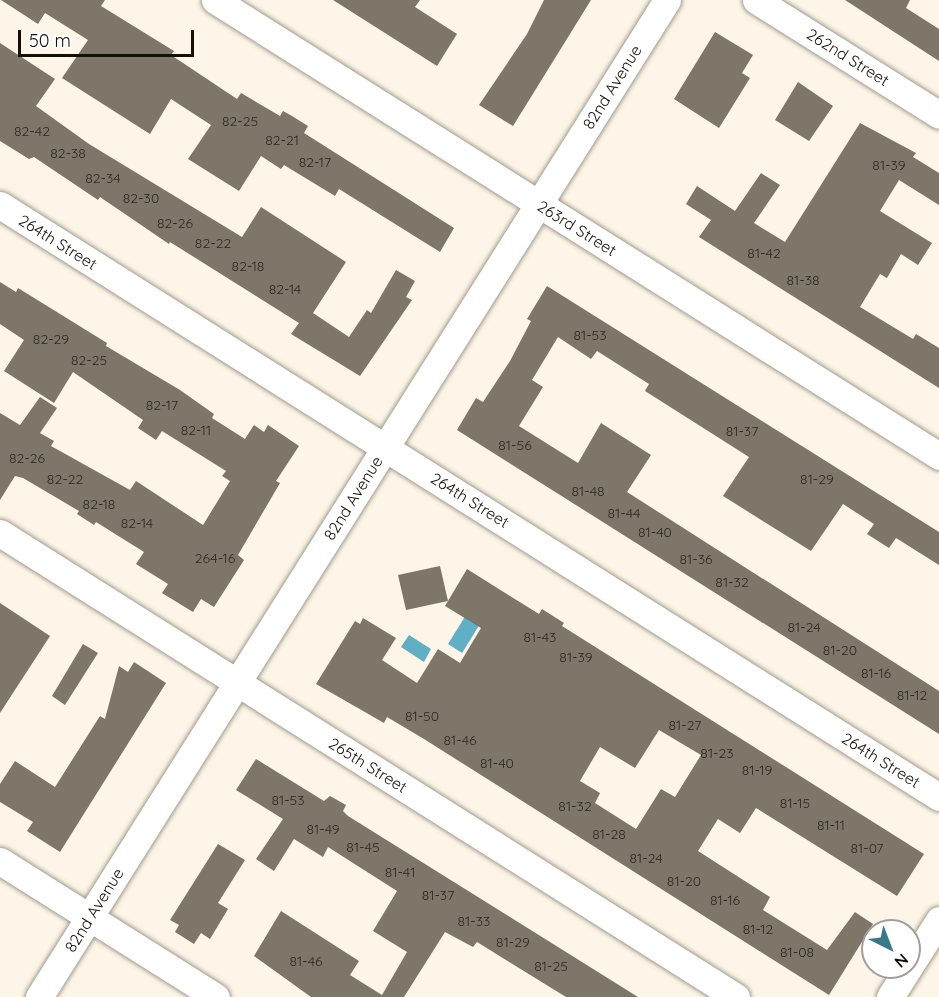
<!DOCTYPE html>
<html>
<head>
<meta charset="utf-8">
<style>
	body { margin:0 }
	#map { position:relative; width:939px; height:997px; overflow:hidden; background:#fdf5e7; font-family:Quicksand,sans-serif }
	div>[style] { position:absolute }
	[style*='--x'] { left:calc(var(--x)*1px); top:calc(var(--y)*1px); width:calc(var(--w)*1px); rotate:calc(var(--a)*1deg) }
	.water>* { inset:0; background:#60afc5 }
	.building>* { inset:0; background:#7d7669 }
	.roads { filter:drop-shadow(0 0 2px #a29b8d) drop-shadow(0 0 2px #a29b8d) }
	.minor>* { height:27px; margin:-13.5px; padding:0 13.5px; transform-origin:13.5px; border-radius:13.5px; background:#fff }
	span { translate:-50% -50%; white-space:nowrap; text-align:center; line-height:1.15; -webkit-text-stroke:6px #fff; paint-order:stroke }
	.number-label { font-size:14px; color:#2e2a22 }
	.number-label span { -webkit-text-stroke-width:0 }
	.street-label { font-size:16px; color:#13100b }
	.north { position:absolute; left:861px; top:919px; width:60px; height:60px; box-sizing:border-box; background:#fff; border:2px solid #a19f9d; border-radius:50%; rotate:138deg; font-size:16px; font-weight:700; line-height:24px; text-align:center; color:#13100b }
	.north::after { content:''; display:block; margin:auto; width:21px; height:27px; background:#37798a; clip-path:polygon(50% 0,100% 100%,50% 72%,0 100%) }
	.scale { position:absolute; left:18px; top:30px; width:176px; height:27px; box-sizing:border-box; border:3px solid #13100b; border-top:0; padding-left:8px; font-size:18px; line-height:21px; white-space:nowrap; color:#13100b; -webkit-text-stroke:4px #fff; paint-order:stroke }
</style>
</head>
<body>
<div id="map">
	<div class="water">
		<i style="clip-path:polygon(466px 615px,480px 624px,462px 653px,448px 644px)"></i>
		<i style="clip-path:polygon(409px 635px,431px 649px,424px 662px,401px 647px)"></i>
	</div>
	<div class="building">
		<i style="clip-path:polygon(1px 0,105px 0,101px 6px,174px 51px,171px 55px,237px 99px,241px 93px,280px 116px,283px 111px,292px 116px,308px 126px,304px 133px,454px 228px,440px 252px,339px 189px,335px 196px,284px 165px,281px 169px,261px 156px,239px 191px,188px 159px,211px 125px,171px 99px,150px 134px,62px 78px,88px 40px,45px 13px,38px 24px)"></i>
		<i style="clip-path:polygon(333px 0,420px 0,415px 7px,457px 34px,437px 66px)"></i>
		<i style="clip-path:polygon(544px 0,591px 0,513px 126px,479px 105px,527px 34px)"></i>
		<i style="clip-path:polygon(845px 0,910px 0,906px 8px,939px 29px,939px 61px)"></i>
		<i style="clip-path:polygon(715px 32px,753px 55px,742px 73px,750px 78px,719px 128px,674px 99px)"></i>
		<i style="clip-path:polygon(0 43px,55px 79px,36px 106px,89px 144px,242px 237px,261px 207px,346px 262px,313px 313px,349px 337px,367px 310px,371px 313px,396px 270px,415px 281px,406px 297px,412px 300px,360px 376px,291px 334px,299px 323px,170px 242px,169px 244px,100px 197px,98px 200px,34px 157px,29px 159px,0 141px)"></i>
		<i style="clip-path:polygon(798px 82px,833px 106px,809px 141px,775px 120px)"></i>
		<i style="clip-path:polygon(860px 123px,916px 153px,913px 157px,939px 173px,939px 205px,899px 180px,880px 211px,932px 243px,918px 265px,901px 254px,887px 278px,880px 274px,860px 307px,913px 339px,916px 334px,939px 348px,939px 388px,699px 237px,711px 220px,686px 204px,697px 186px,735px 211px,761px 173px,780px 185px,754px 223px,785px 242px)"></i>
		<i style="clip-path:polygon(0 282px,16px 292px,18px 288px,107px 343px,106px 346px,180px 390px,214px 414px,212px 418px,245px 439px,254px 425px,264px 432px,268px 425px,299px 446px,276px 481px,280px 483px,238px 555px,244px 560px,214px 607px,201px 599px,193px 612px,162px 593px,168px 584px,136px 564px,144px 552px,96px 522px,94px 525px,77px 514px,79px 511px,23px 478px,15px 476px,0 500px,0 413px,20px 425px,40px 397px,57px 408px,40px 433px,54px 441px,51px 446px,130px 490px,136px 481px,203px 525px,230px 481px,222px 476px,226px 471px,162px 431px,156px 440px,138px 428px,143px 420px,73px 372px,54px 403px,4px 371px,24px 340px,0 324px)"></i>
		<i style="clip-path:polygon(547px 286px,939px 532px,939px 565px,896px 538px,889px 548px,867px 534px,874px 524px,843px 504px,811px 551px,723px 496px,749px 457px,645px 391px,649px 384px,597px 351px,591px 359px,558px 337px,532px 380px,543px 387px,519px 426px,578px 463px,601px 423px,651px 455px,627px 492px,939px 691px,939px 734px,457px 430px,476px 398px,483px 402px,510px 361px,531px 321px,527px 319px)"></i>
		<i style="clip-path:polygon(440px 566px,448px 601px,406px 610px,398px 575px)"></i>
		<i style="clip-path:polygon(evenodd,467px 569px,539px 614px,542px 609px,564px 623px,562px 626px,924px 854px,897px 896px,756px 808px,740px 833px,718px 819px,698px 851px,770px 897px,763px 910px,827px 950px,855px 912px,873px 924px,829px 995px,424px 739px,387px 717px,384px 723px,316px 684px,355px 621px,360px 624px,363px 618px,396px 638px,382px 660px,417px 683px,438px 649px,460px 663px,481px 628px,445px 606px,467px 569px,659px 730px,701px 755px,675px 797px,661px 789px,636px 829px,595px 803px,600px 793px,580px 781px,600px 747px,635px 768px,659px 730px)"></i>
		<i style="clip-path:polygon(0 603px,50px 636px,0 713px)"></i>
		<i style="clip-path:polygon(83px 644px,98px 653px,65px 705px,52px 696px)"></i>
		<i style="clip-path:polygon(134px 662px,166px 683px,60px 852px,27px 831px,33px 822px,0 802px,0 784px,15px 761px,55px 787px,100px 716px,105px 719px,119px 666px,128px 672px)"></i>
		<i style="clip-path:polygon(256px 759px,324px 801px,330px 796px,346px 805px,343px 811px,348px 816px,638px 997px,566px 997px,477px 942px,473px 947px,445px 932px,404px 997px,311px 997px,254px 956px,281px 911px,359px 961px,350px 975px,382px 995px,407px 952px,373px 931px,397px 891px,328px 847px,323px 857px,294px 839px,274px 871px,256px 859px,283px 819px,236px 790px)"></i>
		<i style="clip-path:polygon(218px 844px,245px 860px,218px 903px,228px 909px,210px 939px,201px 933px,194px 944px,175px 932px,179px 925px,170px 920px)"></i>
	</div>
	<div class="roads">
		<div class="minor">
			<i style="--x:215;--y:0;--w:856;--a:32.2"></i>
			<i style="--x:756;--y:0;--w:216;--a:32.1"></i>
			<i style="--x:0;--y:205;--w:1110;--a:32.23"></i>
			<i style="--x:0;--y:533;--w:870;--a:32.23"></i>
			<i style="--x:0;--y:861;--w:255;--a:32.2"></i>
			<i style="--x:39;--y:997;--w:1178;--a:-57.79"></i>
			<i style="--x:890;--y:997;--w:91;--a:-57.5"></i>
		</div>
	</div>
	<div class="number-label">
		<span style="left:240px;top:121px">82-25</span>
		<span style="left:32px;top:131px">82-42</span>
		<span style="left:282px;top:140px">82-21</span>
		<span style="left:68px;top:153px">82-38</span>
		<span style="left:315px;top:162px">82-17</span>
		<span style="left:889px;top:165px">81-39</span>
		<span style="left:103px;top:178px">82-34</span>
		<span style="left:141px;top:198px">82-30</span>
		<span style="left:175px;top:223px">82-26</span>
		<span style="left:213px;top:243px">82-22</span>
		<span style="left:764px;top:253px">81-42</span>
		<span style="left:248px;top:266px">82-18</span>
		<span style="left:803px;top:280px">81-38</span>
		<span style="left:285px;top:289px">82-14</span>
		<span style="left:590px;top:335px">81-53</span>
		<span style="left:51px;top:339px">82-29</span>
		<span style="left:89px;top:360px">82-25</span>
		<span style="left:162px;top:405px">82-17</span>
		<span style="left:196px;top:430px">82-11</span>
		<span style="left:742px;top:431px">81-37</span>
		<span style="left:515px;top:445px">81-56</span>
		<span style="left:27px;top:458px">82-26</span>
		<span style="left:65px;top:479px">82-22</span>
		<span style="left:817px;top:479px">81-29</span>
		<span style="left:588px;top:491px">81-48</span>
		<span style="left:99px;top:504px">82-18</span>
		<span style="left:624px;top:513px">81-44</span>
		<span style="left:137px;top:523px">82-14</span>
		<span style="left:655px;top:532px">81-40</span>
		<span style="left:215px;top:558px">264-16</span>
		<span style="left:696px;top:559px">81-36</span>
		<span style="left:732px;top:582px">81-32</span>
		<span style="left:804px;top:627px">81-24</span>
		<span style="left:540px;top:637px">81-43</span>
		<span style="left:840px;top:650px">81-20</span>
		<span style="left:576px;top:657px">81-39</span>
		<span style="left:876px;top:673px">81-16</span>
		<span style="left:912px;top:695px">81-12</span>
		<span style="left:422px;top:716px">81-50</span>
		<span style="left:685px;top:725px">81-27</span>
		<span style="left:460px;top:740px">81-46</span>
		<span style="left:717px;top:753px">81-23</span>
		<span style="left:497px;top:763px">81-40</span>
		<span style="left:757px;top:770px">81-19</span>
		<span style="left:288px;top:800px">81-53</span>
		<span style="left:795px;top:803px">81-15</span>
		<span style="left:575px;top:806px">81-32</span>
		<span style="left:831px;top:825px">81-11</span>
		<span style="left:323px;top:829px">81-49</span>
		<span style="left:609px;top:834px">81-28</span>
		<span style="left:363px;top:847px">81-45</span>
		<span style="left:867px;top:848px">81-07</span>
		<span style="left:646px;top:858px">81-24</span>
		<span style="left:400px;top:872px">81-41</span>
		<span style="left:684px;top:881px">81-20</span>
		<span style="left:438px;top:895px">81-37</span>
		<span style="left:725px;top:900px">81-16</span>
		<span style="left:474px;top:921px">81-33</span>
		<span style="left:758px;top:929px">81-12</span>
		<span style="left:513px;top:942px">81-29</span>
		<span style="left:797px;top:952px">81-08</span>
		<span style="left:306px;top:961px">81-46</span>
		<span style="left:551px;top:966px">81-25</span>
	</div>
	<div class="street-label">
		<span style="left:848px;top:57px;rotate:32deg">262nd Street</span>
		<span style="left:612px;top:87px;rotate:-58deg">82nd Avenue</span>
		<span style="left:577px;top:228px;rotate:32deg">263rd Street</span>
		<span style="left:58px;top:242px;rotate:32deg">264th Street</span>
		<span style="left:353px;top:498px;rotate:-58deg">82nd Avenue</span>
		<span style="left:470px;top:500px;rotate:32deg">264th Street</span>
		<span style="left:881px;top:760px;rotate:32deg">264th Street</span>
		<span style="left:368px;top:765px;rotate:32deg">265th Street</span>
		<span style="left:94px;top:910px;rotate:-58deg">82nd Avenue</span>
	</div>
	<div class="north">N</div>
	<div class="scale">50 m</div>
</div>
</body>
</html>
